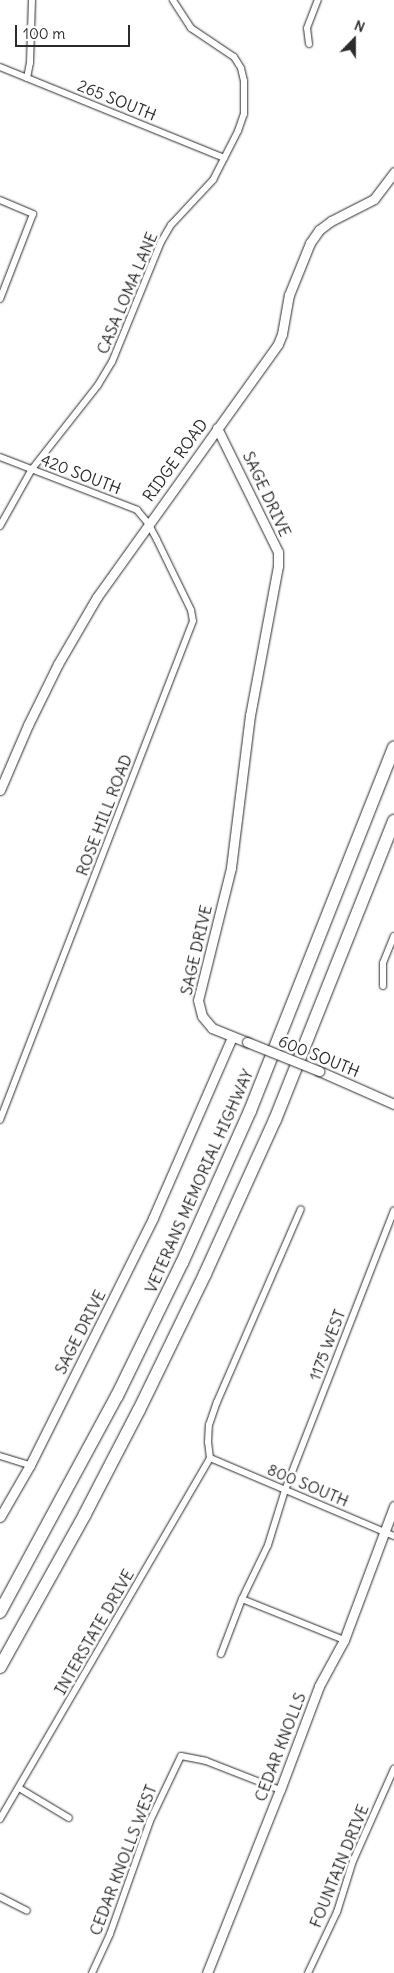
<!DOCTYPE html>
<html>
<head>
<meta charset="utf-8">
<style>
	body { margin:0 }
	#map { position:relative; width:394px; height:1973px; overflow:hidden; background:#fff; font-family:Delius,sans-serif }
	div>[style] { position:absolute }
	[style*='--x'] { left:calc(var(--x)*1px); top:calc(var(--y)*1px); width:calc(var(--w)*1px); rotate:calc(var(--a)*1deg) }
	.roads { filter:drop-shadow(0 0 1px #2b2b2b) drop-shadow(0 0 1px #2b2b2b) }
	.street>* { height:6px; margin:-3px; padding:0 3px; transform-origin:3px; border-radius:3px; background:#fff }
	.secondary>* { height:9px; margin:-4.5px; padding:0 4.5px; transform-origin:4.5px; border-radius:4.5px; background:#fff }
	.highway>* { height:12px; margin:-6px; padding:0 6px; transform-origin:6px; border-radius:6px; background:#fff }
	.bridges { filter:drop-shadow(0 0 1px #2b2b2b) drop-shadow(0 0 1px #2b2b2b) }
	.secondary-bridge>* { height:9px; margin:-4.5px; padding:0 4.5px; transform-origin:4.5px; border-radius:4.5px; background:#fff }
	span { translate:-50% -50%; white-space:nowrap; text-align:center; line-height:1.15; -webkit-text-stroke:5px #fff; paint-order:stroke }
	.street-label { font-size:16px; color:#2b2b2b }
	.north { position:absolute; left:329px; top:15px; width:50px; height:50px; -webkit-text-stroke:4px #fff; paint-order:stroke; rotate:22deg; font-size:14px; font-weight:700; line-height:20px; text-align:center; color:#2b2b2b }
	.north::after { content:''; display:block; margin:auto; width:18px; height:22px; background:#2b2b2b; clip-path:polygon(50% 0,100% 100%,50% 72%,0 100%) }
	.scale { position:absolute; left:15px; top:25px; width:115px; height:22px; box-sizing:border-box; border:2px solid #2b2b2b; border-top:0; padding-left:6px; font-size:15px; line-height:18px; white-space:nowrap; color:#2b2b2b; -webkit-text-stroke:4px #fff; paint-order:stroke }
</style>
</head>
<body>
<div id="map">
	<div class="roads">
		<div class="street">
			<i style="--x:309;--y:44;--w:16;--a:-97"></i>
			<i style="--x:307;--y:28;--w:30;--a:-69"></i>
			<i style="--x:0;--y:67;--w:242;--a:22.1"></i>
			<i style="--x:27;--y:78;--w:15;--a:-79"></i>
			<i style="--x:30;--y:63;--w:63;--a:-88.2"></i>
			<i style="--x:0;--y:200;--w:36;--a:23"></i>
			<i style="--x:33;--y:214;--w:91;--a:111.2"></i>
			<i style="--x:0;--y:457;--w:147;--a:21.1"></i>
			<i style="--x:137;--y:510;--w:17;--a:50"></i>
			<i style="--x:148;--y:523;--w:19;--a:62"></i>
			<i style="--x:157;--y:540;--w:78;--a:64.1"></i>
			<i style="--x:191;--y:610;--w:11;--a:80"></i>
			<i style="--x:193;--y:621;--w:535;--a:111.15"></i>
			<i style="--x:0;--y:526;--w:65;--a:-60.7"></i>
			<i style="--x:32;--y:469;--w:107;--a:-51.8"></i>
			<i style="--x:98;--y:385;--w:27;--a:-59"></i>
			<i style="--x:112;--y:362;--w:130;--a:-67.8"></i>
			<i style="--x:161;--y:242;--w:20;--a:-60"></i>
			<i style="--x:171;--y:225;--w:62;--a:-47"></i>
			<i style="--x:213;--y:180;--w:55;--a:-63"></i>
			<i style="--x:238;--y:131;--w:18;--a:-71"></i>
			<i style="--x:244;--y:114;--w:33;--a:-90"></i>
			<i style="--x:244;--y:81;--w:13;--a:-103"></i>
			<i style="--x:241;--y:68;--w:13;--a:-122"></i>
			<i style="--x:234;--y:57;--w:52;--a:-146"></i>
			<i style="--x:191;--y:28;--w:33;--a:-123"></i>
			<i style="--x:383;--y:986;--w:23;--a:-90"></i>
			<i style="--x:383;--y:963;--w:29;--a:-68"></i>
			<i style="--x:0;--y:1456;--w:31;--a:17"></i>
			<i style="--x:210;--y:1458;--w:16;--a:-97"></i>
			<i style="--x:208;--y:1442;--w:17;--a:-87"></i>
			<i style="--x:209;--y:1425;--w:24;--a:-71"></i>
			<i style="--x:217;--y:1402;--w:210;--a:-66.5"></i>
			<i style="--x:210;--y:1458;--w:200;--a:23"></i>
			<i style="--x:242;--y:1599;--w:110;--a:21.9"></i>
			<i style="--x:221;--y:1654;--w:59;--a:-69.1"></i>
			<i style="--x:242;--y:1599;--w:60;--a:-64.3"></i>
			<i style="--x:268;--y:1545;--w:58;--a:-72.8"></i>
			<i style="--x:285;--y:1490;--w:300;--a:-68.7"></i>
			<i style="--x:19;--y:1788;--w:58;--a:31"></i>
			<i style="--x:0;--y:1819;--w:418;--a:-59.8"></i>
			<i style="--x:0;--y:1897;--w:30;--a:27"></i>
			<i style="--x:92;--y:1973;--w:43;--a:-65.2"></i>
			<i style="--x:110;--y:1934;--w:120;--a:-70.5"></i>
			<i style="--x:150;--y:1821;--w:72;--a:-64.5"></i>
			<i style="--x:181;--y:1756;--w:25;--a:11"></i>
			<i style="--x:206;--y:1761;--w:79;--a:21.4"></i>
			<i style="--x:308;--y:1973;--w:68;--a:-64.6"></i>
			<i style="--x:337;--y:1912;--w:53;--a:-72.6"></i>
			<i style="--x:353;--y:1861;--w:101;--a:-66"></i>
		</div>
		<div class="secondary">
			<i style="--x:217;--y:428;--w:138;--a:63.8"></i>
			<i style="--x:278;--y:552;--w:14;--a:90"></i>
			<i style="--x:278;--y:566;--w:152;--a:100.6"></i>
			<i style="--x:250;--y:715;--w:154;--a:97.1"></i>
			<i style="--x:231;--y:868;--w:136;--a:104"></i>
			<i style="--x:198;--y:1000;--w:16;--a:76"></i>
			<i style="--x:202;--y:1016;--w:16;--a:50"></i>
			<i style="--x:212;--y:1028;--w:38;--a:22"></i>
			<i style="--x:0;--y:790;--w:71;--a:-66.7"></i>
			<i style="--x:28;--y:725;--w:68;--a:-63.8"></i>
			<i style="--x:58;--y:664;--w:78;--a:-59.8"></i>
			<i style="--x:97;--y:597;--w:311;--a:-54.4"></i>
			<i style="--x:278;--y:344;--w:11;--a:-68"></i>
			<i style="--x:282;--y:334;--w:40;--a:-80"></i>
			<i style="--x:289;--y:295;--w:56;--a:-68"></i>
			<i style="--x:310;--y:243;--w:16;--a:-55"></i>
			<i style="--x:319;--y:230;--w:15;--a:-37"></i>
			<i style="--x:331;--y:221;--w:48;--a:-27.1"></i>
			<i style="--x:374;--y:199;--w:34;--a:-53"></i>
			<i style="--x:319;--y:1071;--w:82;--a:23.7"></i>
			<i style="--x:0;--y:1517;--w:60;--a:-60"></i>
			<i style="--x:30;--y:1465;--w:276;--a:-63.5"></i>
			<i style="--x:153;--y:1218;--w:197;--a:-66.4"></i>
			<i style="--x:207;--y:1973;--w:197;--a:-68.3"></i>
			<i style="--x:280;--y:1790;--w:111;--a:-69.4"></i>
			<i style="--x:319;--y:1686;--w:52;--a:-61.5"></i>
			<i style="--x:344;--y:1640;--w:143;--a:-69.5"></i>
		</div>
		<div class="highway">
			<i style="--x:0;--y:1612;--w:246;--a:-61.6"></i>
			<i style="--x:117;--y:1396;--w:148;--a:-64"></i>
			<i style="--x:182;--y:1263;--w:167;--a:-65.9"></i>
			<i style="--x:250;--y:1111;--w:391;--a:-68.4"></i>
			<i style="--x:0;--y:1667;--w:175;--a:-60.9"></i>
			<i style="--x:85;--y:1514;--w:117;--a:-62.6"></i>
			<i style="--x:139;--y:1410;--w:151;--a:-64.1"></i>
			<i style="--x:205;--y:1274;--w:169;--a:-65.6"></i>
			<i style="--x:275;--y:1120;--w:322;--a:-68.3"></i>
		</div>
	</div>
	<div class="bridges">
		<div class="secondary-bridge">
			<i style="--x:247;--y:1042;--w:78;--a:21.9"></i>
		</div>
	</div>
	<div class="street-label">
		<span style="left:117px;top:100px;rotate:22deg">265 SOUTH</span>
		<span style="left:127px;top:293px;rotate:-67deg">CASA LOMA LANE</span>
		<span style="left:175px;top:460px;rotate:-54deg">RIDGE ROAD</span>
		<span style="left:81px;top:474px;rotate:21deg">420 SOUTH</span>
		<span style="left:267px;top:494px;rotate:65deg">SAGE DRIVE</span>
		<span style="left:104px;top:815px;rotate:-69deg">ROSE HILL ROAD</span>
		<span style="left:196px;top:950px;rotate:-77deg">SAGE DRIVE</span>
		<span style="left:319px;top:1056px;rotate:22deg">600 SOUTH</span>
		<span style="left:199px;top:1181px;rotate:-66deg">VETERANS MEMORIAL HIGHWAY</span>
		<span style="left:80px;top:1332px;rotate:-63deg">SAGE DRIVE</span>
		<span style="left:327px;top:1345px;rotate:-69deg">1175 WEST</span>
		<span style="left:308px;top:1485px;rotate:23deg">800 SOUTH</span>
		<span style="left:94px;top:1632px;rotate:-60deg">INTERSTATE DRIVE</span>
		<span style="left:280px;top:1747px;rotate:-69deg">CEDAR KNOLLS</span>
		<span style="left:123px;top:1860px;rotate:-69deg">CEDAR KNOLLS WEST</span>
		<span style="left:339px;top:1866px;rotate:-68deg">FOUNTAIN DRIVE</span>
	</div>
	<div class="north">N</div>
	<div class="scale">100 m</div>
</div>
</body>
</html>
